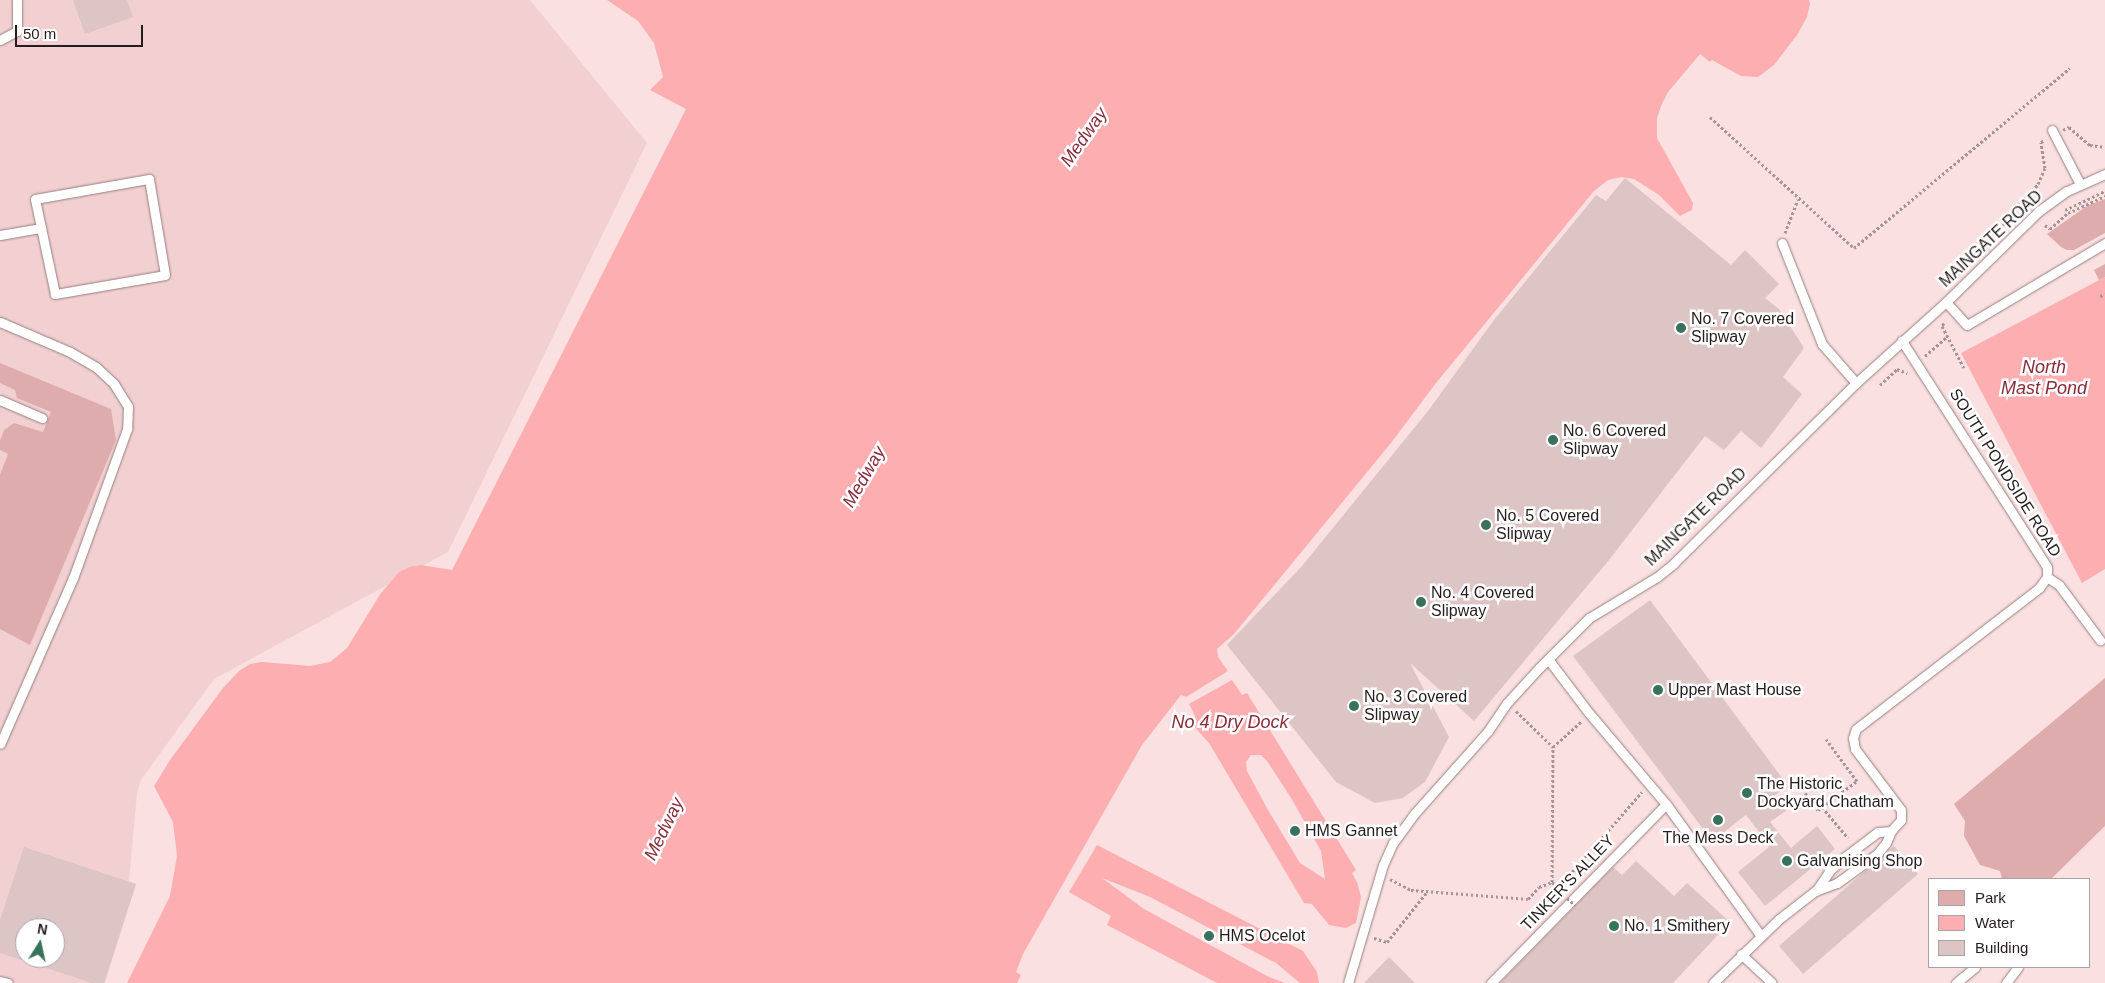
<!DOCTYPE html>
<html>
<head>
<meta charset="utf-8">
<style>
	body { margin:0 }
	#map { position:relative; width:2105px; height:983px; overflow:hidden; background:#fae0e1; font-family:Helvetica,sans-serif }
	div>[style] { position:absolute }
	[style*='--x'] { left:calc(var(--x)*1px); top:calc(var(--y)*1px); width:calc(var(--w)*1px); rotate:calc(var(--a)*1deg) }
	.built>* { inset:0; background:#f2d0d1 }
	.green>* { inset:0; background:#dfacae }
	.water>* { inset:0; background:#fdaeb1 }
	.building>* { inset:0; background:#ddc4c5 }
	.path>* { height:3px; margin-top:-1.5px; transform-origin:0; background:repeating-linear-gradient(90deg,#a69394 0 2.5px,transparent 0 5px) }
	.roads { filter:drop-shadow(0 0 1px #957f7f) drop-shadow(0 0 1px #957f7f) }
	.service>* { height:9px; margin:-4.5px; padding:0 4.5px; transform-origin:4.5px; border-radius:4.5px; background:#fff }
	.path-bridge>* { height:3px; margin-top:-1.5px; transform-origin:0; background:repeating-linear-gradient(90deg,#a69394 0 2.5px,transparent 0 5px) }
	.dots>* { width:14px; height:14px; translate:-50% -50%; box-sizing:border-box; border:2px solid #fff; border-radius:50% }
	span { translate:-50% -50%; white-space:nowrap; text-align:center; line-height:1.15; -webkit-text-stroke:5px #fff; paint-order:stroke }
	.street-label { font-size:16px; color:#251c1d }
	.poi-label { font-size:16px; color:#251c1d }
	.left { translate:0 -50%; text-align:left }
	.water-label { font-size:18px; color:#872c38; font-style:italic }
	.legend { position:absolute; left:1928px; top:878px; width:162px; height:90px; box-sizing:border-box; background:#fff; border:1px solid #a8a4a5; margin:0; padding:6px 9px; list-style:none; font-size:15px; color:#251c1d }
	.legend li { display:flex; align-items:center; gap:10px; height:25px }
	.legend b { width:25px; border:1px solid #a8a4a5 }
	.north { position:absolute; left:15px; top:918px; width:50px; height:50px; box-sizing:border-box; background:#fff; border:1px solid #a8a4a5; border-radius:50%; rotate:10deg; font-size:14px; font-weight:700; line-height:20px; text-align:center; color:#251c1d }
	.north::after { content:''; display:block; margin:auto; width:18px; height:22px; background:#38725c; clip-path:polygon(50% 0,100% 100%,50% 72%,0 100%) }
	.scale { position:absolute; left:15px; top:25px; width:128px; height:22px; box-sizing:border-box; border:2px solid #251c1d; border-top:0; padding-left:6px; font-size:15px; line-height:18px; white-space:nowrap; color:#251c1d; -webkit-text-stroke:4px #fff; paint-order:stroke }
</style>
</head>
<body>
<div id="map">
	<div class="built">
		<i style="clip-path:polygon(evenodd,0 0,530px 0,647px 143px,448px 552px,214px 679px,141px 780px,137px 793px,129px 881px,136px 884px,105px 983px,0 983px,0 0,25px 928px,55px 928px,55px 958px,25px 958px,25px 928px)"></i>
	</div>
	<div class="green">
		<i style="clip-path:polygon(2105px 199px,2105px 233px,2074px 250px,2067px 250px,2061px 247px,2047px 234px,2087px 206px)"></i>
		<i style="clip-path:polygon(2105px 264px,2105px 277px,2099px 280px,2094px 270px)"></i>
		<i style="clip-path:polygon(0 363px,111px 409px,116px 440px,30px 645px,0 629px,0 475px,8px 454px,0 450px,0 441px,4px 430px,14px 423px,43px 432px,51px 412px,17px 398px,15px 390px,0 383px)"></i>
		<i style="clip-path:polygon(2105px 678px,2105px 826px,2051px 879px,2002px 879px,2000px 871px,1980px 865px,1964px 836px,1965px 821px,1954px 804px)"></i>
	</div>
	<div class="water">
		<i style="clip-path:polygon(607px 0,1809px 0,1810px 4px,1807px 17px,1797px 35px,1774px 65px,1758px 77px,1741px 76px,1712px 60px,1710px 62px,1700px 54px,1668px 92px,1661px 106px,1657px 118px,1657px 138px,1693px 203px,1692px 210px,1680px 216px,1659px 195px,1634px 179px,1621px 177px,1608px 180px,1594px 191px,1436px 383px,1391px 443px,1234px 634px,1217px 649px,1218px 657px,1228px 671px,1186px 697px,1181px 695px,1142px 745px,1023px 954px,1016px 972px,1021px 975px,1017px 983px,127px 983px,170px 896px,177px 856px,173px 822px,154px 786px,170px 760px,223px 688px,239px 671px,250px 664px,262px 662px,310px 666px,330px 662px,347px 648px,381px 593px,399px 572px,410px 567px,421px 565px,452px 570px,686px 109px,650px 90px,663px 77px,654px 43px,638px 21px)"></i>
		<i style="clip-path:polygon(2105px 277px,2105px 569px,2082px 583px,1961px 353px)"></i>
		<i style="clip-path:polygon(evenodd,1232px 680px,1242px 695px,1247px 693px,1356px 870px,1352px 873px,1357px 882px,1361px 897px,1356px 923px,1346px 928px,1329px 925px,1312px 904px,1304px 903px,1209px 743px,1190px 722px,1195px 716px,1189px 704px,1232px 680px,1251px 755px,1261px 755px,1267px 761px,1291px 798px,1321px 851px,1325px 879px,1300px 863px,1268px 810px,1247px 771px,1246px 762px,1251px 755px)"></i>
		<i style="clip-path:polygon(1097px 845px,1303px 951px,1317px 972px,1319px 983px,1300px 983px,1276px 963px,1150px 897px,1102px 878px,1144px 909px,1269px 977px,1285px 983px,1217px 983px,1107px 925px,1111px 916px,1069px 892px)"></i>
	</div>
	<div class="building">
		<i style="clip-path:polygon(73px 0,127px 0,133px 17px,85px 34px)"></i>
		<i style="clip-path:polygon(1625px 178px,1731px 265px,1745px 250px,1779px 284px,1765px 298px,1779px 309px,1804px 348px,1783px 377px,1802px 394px,1761px 448px,1741px 431px,1724px 450px,1705px 436px,1609px 560px,1474px 721px,1410px 663px,1449px 737px,1425px 782px,1403px 798px,1375px 803px,1336px 782px,1227px 645px,1302px 566px,1428px 411px,1494px 320px,1596px 195px,1606px 201px)"></i>
		<i style="clip-path:polygon(1650px 600px,1788px 786px,1775px 795px,1787px 810px,1770px 822px,1791px 848px,1817px 826px,1835px 849px,1765px 906px,1738px 872px,1769px 847px,1761px 838px,1763px 837px,1746px 815px,1712px 841px,1573px 656px)"></i>
		<i style="clip-path:polygon(1894px 846px,1918px 874px,1803px 974px,1779px 946px)"></i>
		<i style="clip-path:polygon(evenodd,24px 847px,136px 884px,104px 983px,92px 983px,0 953px,0 920px,24px 847px,25px 928px,55px 928px,55px 958px,25px 958px,25px 928px)"></i>
		<i style="clip-path:polygon(1636px 861px,1674px 896px,1687px 883px,1730px 922px,1673px 983px,1500px 983px,1613px 867px,1622px 875px)"></i>
		<i style="clip-path:polygon(1389px 957px,1415px 983px,1364px 983px)"></i>
	</div>
	<div class="path">
		<i style="--x:1710;--y:117;--w:195;--a:42.3"></i>
		<i style="--x:1854;--y:248;--w:281;--a:-39.8"></i>
		<i style="--x:2063;--y:130;--w:7;--a:-27"></i>
		<i style="--x:2069;--y:127;--w:28;--a:41"></i>
		<i style="--x:2090;--y:145;--w:15;--a:8"></i>
		<i style="--x:2065;--y:210;--w:44;--a:-25.4"></i>
		<i style="--x:2045;--y:225;--w:6;--a:39"></i>
		<i style="--x:2050;--y:229;--w:24;--a:-42"></i>
		<i style="--x:2068;--y:213;--w:41;--a:-24.7"></i>
		<i style="--x:1785;--y:233;--w:36;--a:-69"></i>
		<i style="--x:1943;--y:285;--w:100;--a:-45"></i>
		<i style="--x:2014;--y:214;--w:5;--a:-79"></i>
		<i style="--x:2015;--y:209;--w:34;--a:-47"></i>
		<i style="--x:2038;--y:184;--w:17;--a:-66"></i>
		<i style="--x:2045;--y:168;--w:26;--a:-99"></i>
		<i style="--x:2041;--y:142;--w:4;--a:-27"></i>
		<i style="--x:2100;--y:296;--w:5;--a:-22"></i>
		<i style="--x:1944;--y:323;--w:4;--a:124"></i>
		<i style="--x:1942;--y:326;--w:47;--a:62.4"></i>
		<i style="--x:1925;--y:356;--w:29;--a:-41"></i>
		<i style="--x:1880;--y:385;--w:23;--a:-43"></i>
		<i style="--x:1897;--y:369;--w:11;--a:22"></i>
		<i style="--x:1516;--y:711;--w:52;--a:44.2"></i>
		<i style="--x:1805;--y:793;--w:21;--a:53"></i>
		<i style="--x:1818;--y:810;--w:49;--a:-36.6"></i>
		<i style="--x:1857;--y:781;--w:52;--a:-126.4"></i>
		<i style="--x:1822;--y:807;--w:40;--a:50"></i>
		<i style="--x:1390;--y:879;--w:24;--a:28"></i>
		<i style="--x:1411;--y:890;--w:117;--a:4.4"></i>
		<i style="--x:1528;--y:899;--w:16;--a:-47"></i>
		<i style="--x:1539;--y:887;--w:14;--a:-21"></i>
		<i style="--x:1552;--y:882;--w:15;--a:37"></i>
		<i style="--x:1552;--y:882;--w:135;--a:-89.6"></i>
		<i style="--x:1553;--y:747;--w:39;--a:-42"></i>
		<i style="--x:1559;--y:887;--w:126;--a:-48.9"></i>
		<i style="--x:1374;--y:938;--w:14;--a:17"></i>
		<i style="--x:1387;--y:942;--w:64;--a:-51.3"></i>
	</div>
	<div class="roads">
		<div class="service">
			<i style="--x:0;--y:40;--w:19;--a:-28"></i>
			<i style="--x:17;--y:31;--w:31;--a:-90"></i>
			<i style="--x:2052;--y:130;--w:61;--a:62.6"></i>
			<i style="--x:149;--y:179;--w:97;--a:80.5"></i>
			<i style="--x:165;--y:275;--w:112;--a:170.2"></i>
			<i style="--x:55;--y:294;--w:97;--a:-101.9"></i>
			<i style="--x:35;--y:199;--w:116;--a:-10"></i>
			<i style="--x:0;--y:235;--w:42;--a:-9.7"></i>
			<i style="--x:1782;--y:243;--w:109;--a:68.4"></i>
			<i style="--x:1822;--y:344;--w:52;--a:48.9"></i>
			<i style="--x:1946;--y:302;--w:31;--a:48"></i>
			<i style="--x:1967;--y:325;--w:161;--a:-30.7"></i>
			<i style="--x:0;--y:322;--w:76;--a:23.2"></i>
			<i style="--x:70;--y:352;--w:30;--a:30"></i>
			<i style="--x:96;--y:367;--w:25;--a:43"></i>
			<i style="--x:114;--y:384;--w:26;--a:58"></i>
			<i style="--x:128;--y:406;--w:23;--a:92"></i>
			<i style="--x:127;--y:429;--w:158;--a:109.9"></i>
			<i style="--x:73;--y:578;--w:181;--a:113.7"></i>
			<i style="--x:0;--y:400;--w:46;--a:23.2"></i>
			<i style="--x:2047;--y:577;--w:14;--a:34"></i>
			<i style="--x:2059;--y:585;--w:69;--a:53.3"></i>
			<i style="--x:1548;--y:659;--w:68;--a:52.8"></i>
			<i style="--x:1589;--y:713;--w:119;--a:49.8"></i>
			<i style="--x:1666;--y:804;--w:161;--a:54.3"></i>
			<i style="--x:1816;--y:891;--w:25;--a:-56"></i>
			<i style="--x:1830;--y:870;--w:21;--a:-41"></i>
			<i style="--x:1846;--y:856;--w:40;--a:-37"></i>
			<i style="--x:1878;--y:832;--w:13;--a:-4"></i>
			<i style="--x:1741;--y:954;--w:42;--a:43.1"></i>
			<i style="--x:0;--y:981;--w:8;--a:14"></i>
			<i style="--x:1348;--y:983;--w:123;--a:-73.5"></i>
			<i style="--x:1383;--y:865;--w:24;--a:-66"></i>
			<i style="--x:1393;--y:843;--w:37;--a:-54"></i>
			<i style="--x:1415;--y:813;--w:110;--a:-48.3"></i>
			<i style="--x:1488;--y:731;--w:34;--a:-56"></i>
			<i style="--x:1507;--y:703;--w:47;--a:-47.6"></i>
			<i style="--x:1539;--y:668;--w:71;--a:-45"></i>
			<i style="--x:1589;--y:618;--w:79;--a:-31.1"></i>
			<i style="--x:1657;--y:577;--w:22;--a:-39"></i>
			<i style="--x:1674;--y:563;--w:256;--a:-44.7"></i>
			<i style="--x:1856;--y:383;--w:121;--a:-42"></i>
			<i style="--x:1946;--y:302;--w:130;--a:-44.4"></i>
			<i style="--x:2039;--y:211;--w:34;--a:-36"></i>
			<i style="--x:2067;--y:191;--w:42;--a:-24.1"></i>
			<i style="--x:1491;--y:983;--w:250;--a:-45.6"></i>
			<i style="--x:1713;--y:983;--w:92;--a:-44.1"></i>
			<i style="--x:1779;--y:919;--w:46;--a:-37.9"></i>
			<i style="--x:1815;--y:891;--w:23;--a:-20"></i>
			<i style="--x:1837;--y:883;--w:49;--a:-35.9"></i>
			<i style="--x:1877;--y:854;--w:14;--a:-51"></i>
			<i style="--x:1886;--y:843;--w:13;--a:-67"></i>
			<i style="--x:1891;--y:831;--w:15;--a:-48"></i>
			<i style="--x:1901;--y:820;--w:10;--a:-90"></i>
			<i style="--x:1901;--y:810;--w:76;--a:-127"></i>
			<i style="--x:1855;--y:749;--w:11;--a:-100"></i>
			<i style="--x:1853;--y:738;--w:9;--a:-72"></i>
			<i style="--x:1856;--y:729;--w:231;--a:-37.6"></i>
			<i style="--x:2039;--y:588;--w:14;--a:-54"></i>
			<i style="--x:2047;--y:577;--w:10;--a:-90"></i>
			<i style="--x:2047;--y:567;--w:269;--a:-122.7"></i>
			<i style="--x:1956;--y:983;--w:25;--a:-40"></i>
			<i style="--x:2006;--y:983;--w:20;--a:-53"></i>
		</div>
	</div>
	<div class="path-bridge">
		<i style="--x:1567;--y:898;--w:11;--a:41"></i>
	</div>
	<div class="dots">
		<i style="left:1681px;top:328px;background:#38725c"></i>
		<i style="left:1553px;top:440px;background:#38725c"></i>
		<i style="left:1486px;top:525px;background:#38725c"></i>
		<i style="left:1421px;top:602px;background:#38725c"></i>
		<i style="left:1658px;top:690px;background:#38725c"></i>
		<i style="left:1354px;top:706px;background:#38725c"></i>
		<i style="left:1747px;top:793px;background:#38725c"></i>
		<i style="left:1718px;top:820px;background:#38725c"></i>
		<i style="left:1295px;top:831px;background:#38725c"></i>
		<i style="left:1787px;top:861px;background:#38725c"></i>
		<i style="left:1614px;top:926px;background:#38725c"></i>
		<i style="left:1209px;top:936px;background:#38725c"></i>
	</div>
	<div class="street-label">
		<span style="left:1991px;top:239px;rotate:-43deg">MAINGATE ROAD</span>
		<span style="left:2005px;top:473px;rotate:58deg">SOUTH PONDSIDE ROAD</span>
		<span style="left:1696px;top:517px;rotate:-44deg">MAINGATE ROAD</span>
		<span style="left:1568px;top:883px;rotate:-46deg">TINKER'S ALLEY</span>
	</div>
	<div class="poi-label">
		<span class="left" style="left:1691px;top:328px">No. 7 Covered<br>Slipway</span>
		<span class="left" style="left:1563px;top:440px">No. 6 Covered<br>Slipway</span>
		<span class="left" style="left:1496px;top:525px">No. 5 Covered<br>Slipway</span>
		<span class="left" style="left:1431px;top:602px">No. 4 Covered<br>Slipway</span>
		<span class="left" style="left:1668px;top:690px">Upper Mast House</span>
		<span class="left" style="left:1364px;top:706px">No. 3 Covered<br>Slipway</span>
		<span class="left" style="left:1757px;top:793px">The Historic<br>Dockyard Chatham</span>
		<span class="left" style="left:1305px;top:831px">HMS Gannet</span>
		<span style="left:1718px;top:838px">The Mess Deck</span>
		<span class="left" style="left:1797px;top:861px">Galvanising Shop</span>
		<span class="left" style="left:1624px;top:926px">No. 1 Smithery</span>
		<span class="left" style="left:1219px;top:936px">HMS Ocelot</span>
	</div>
	<div class="water-label">
		<span style="left:1084px;top:137px;rotate:-55deg">Medway</span>
		<span style="left:2044px;top:378px">North<br>Mast Pond</span>
		<span style="left:864px;top:477px;rotate:-60deg">Medway</span>
		<span style="left:1230px;top:722px">No 4 Dry Dock</span>
		<span style="left:664px;top:829px;rotate:-64deg">Medway</span>
	</div>
	<ul class="legend">
	<li><b style="height:14px;background:#dfacae"></b>Park</li>
	<li><b style="height:14px;background:#fdaeb1"></b>Water</li>
	<li><b style="height:14px;background:#ddc4c5"></b>Building</li>
	</ul>
	<div class="north">N</div>
	<div class="scale">50 m</div>
</div>
</body>
</html>
